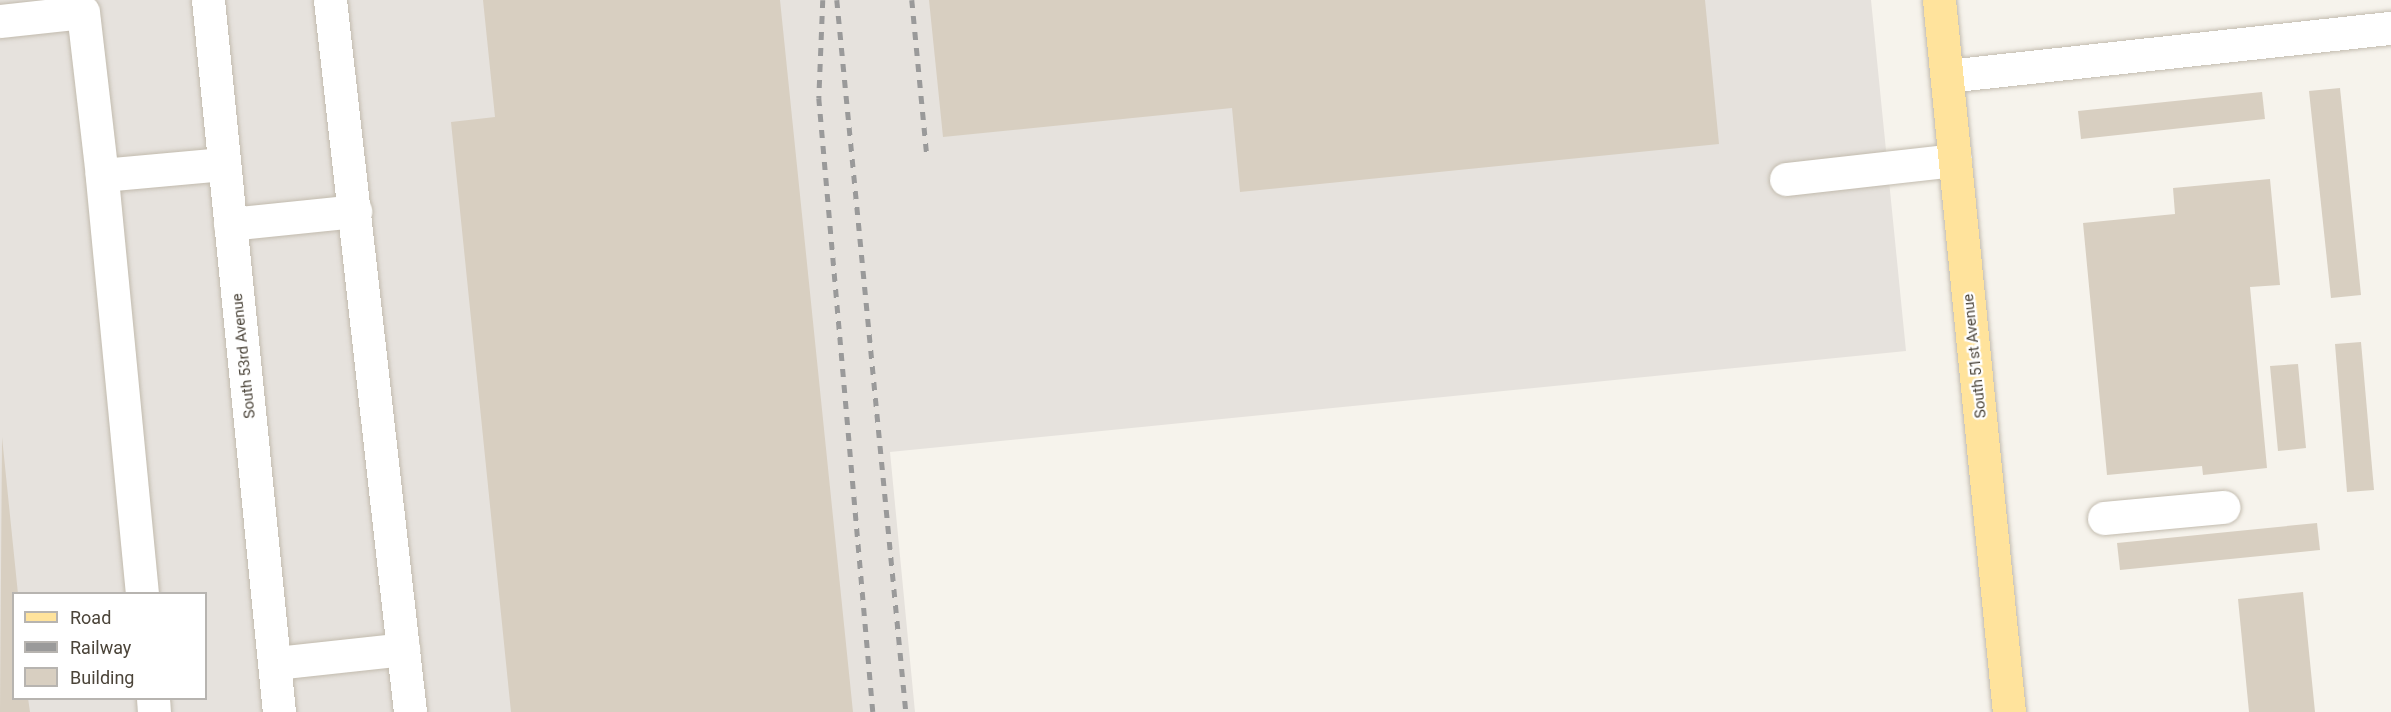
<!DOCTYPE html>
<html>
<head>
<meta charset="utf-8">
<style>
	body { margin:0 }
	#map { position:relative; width:2391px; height:712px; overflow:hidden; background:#f6f3ec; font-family:Roboto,sans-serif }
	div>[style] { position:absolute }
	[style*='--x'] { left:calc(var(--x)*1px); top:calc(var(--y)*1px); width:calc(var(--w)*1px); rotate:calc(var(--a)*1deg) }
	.industrial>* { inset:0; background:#e6e2dd }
	.building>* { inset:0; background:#d8cfc1 }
	.roads { filter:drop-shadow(0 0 2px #c2bbae) drop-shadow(0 0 2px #c2bbae) }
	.minor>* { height:33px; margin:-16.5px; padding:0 16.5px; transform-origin:16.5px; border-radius:16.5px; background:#fff }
	.major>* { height:33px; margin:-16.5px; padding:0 16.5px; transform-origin:16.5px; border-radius:16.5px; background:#ffe39c }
	.rail>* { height:4.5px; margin-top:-2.25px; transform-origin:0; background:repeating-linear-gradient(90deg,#9a9a9a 0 8px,transparent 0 16px) }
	span { translate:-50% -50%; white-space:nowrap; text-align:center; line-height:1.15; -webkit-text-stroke:4.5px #fff; paint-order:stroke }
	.street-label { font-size:15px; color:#4b4439 }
	.legend { position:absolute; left:12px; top:592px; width:195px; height:108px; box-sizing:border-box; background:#fff; border:2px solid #b7b4b0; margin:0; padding:8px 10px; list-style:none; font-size:18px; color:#4b4439 }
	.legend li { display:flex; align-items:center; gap:12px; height:30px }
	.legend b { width:30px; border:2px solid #b7b4b0 }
</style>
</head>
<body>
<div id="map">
	<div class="industrial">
		<i style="clip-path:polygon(evenodd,0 0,1871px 0,1906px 351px,890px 452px,915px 712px,0 712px,0 0,14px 594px,206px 594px,206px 698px,14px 698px,14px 594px)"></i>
	</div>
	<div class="building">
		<i style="clip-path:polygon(483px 0,780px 0,853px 712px,511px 712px,451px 122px,495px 117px)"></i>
		<i style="clip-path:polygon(929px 0,1705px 0,1719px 144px,1240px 192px,1232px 108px,943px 137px)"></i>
		<i style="clip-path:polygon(2340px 88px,2361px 295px,2331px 298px,2309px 91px)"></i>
		<i style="clip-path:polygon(2262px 92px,2265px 119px,2081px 139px,2078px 111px)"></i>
		<i style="clip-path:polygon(2270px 179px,2280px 285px,2250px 287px,2267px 468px,2203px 475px,2202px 466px,2107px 475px,2083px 223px,2175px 214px,2173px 188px)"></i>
		<i style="clip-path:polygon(2361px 342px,2374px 490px,2347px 492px,2335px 344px)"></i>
		<i style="clip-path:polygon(2298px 364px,2306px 448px,2278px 451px,2270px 366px)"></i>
		<i style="clip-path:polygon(2px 437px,18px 594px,14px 698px,28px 698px,30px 712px,0 712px)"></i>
		<i style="clip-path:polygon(2317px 523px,2320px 550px,2120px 570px,2117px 543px)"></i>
		<i style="clip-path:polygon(2303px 592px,2315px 712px,2249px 712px,2238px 599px)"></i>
	</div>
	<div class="roads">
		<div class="minor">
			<i style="--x:208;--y:0;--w:716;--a:84.31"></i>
			<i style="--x:330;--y:0;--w:716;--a:83.59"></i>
			<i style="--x:0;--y:21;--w:83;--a:-6.2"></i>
			<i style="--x:83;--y:12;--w:164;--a:83.4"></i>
			<i style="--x:1947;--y:76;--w:447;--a:-6.2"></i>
			<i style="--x:1786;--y:179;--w:170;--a:-6.4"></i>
			<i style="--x:230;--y:224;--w:126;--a:-5.9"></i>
			<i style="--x:2104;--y:518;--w:120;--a:-5.3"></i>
			<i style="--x:142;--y:594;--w:421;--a:-95.5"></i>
			<i style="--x:102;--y:175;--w:122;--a:-5.2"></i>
			<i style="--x:275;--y:663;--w:129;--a:-6.2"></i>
			<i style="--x:153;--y:698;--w:14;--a:86"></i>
		</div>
		<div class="major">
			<i style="--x:1939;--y:0;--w:715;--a:84.39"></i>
		</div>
	</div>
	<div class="rail">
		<i style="--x:823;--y:0;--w:98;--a:92.3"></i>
		<i style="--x:819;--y:98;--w:616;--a:84.97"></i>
		<i style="--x:837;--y:0;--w:715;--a:84.46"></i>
		<i style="--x:912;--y:0;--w:157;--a:84.5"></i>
	</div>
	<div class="street-label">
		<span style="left:244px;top:356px;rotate:-96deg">South 53rd Avenue</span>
		<span style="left:1975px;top:356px;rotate:-96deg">South 51st Avenue</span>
	</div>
	<ul class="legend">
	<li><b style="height:8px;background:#ffe39c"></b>Road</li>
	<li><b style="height:8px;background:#9a9a9a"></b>Railway</li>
	<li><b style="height:16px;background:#d8cfc1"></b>Building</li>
	</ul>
</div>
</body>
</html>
